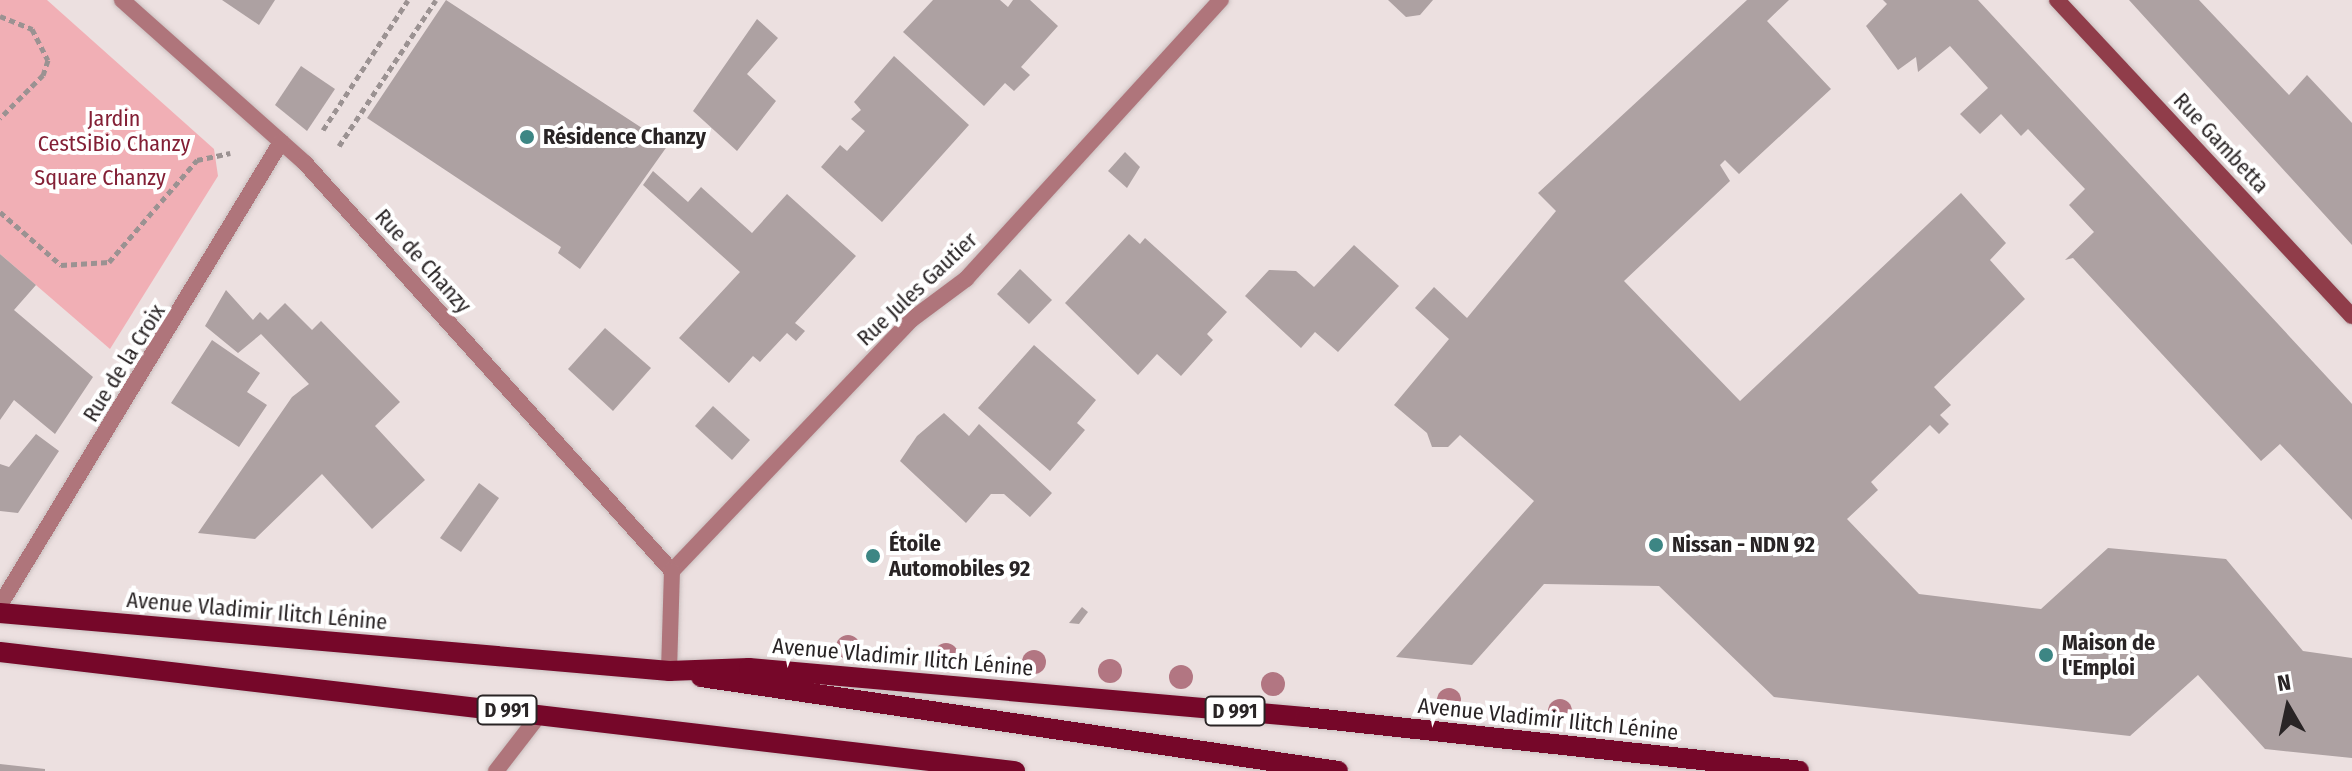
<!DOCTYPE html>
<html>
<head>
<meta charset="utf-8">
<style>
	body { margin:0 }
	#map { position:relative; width:2352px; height:771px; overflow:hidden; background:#ece0e0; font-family:"Fira Sans Condensed",sans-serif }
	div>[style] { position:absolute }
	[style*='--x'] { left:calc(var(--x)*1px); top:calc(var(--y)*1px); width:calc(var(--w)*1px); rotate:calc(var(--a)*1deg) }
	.green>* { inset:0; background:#f1afb5 }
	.building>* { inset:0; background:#ada1a2 }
	.path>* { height:5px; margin-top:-2.5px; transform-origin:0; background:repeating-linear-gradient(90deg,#9b9292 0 6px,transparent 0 10px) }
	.roads { filter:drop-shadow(0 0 2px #c9bebe) drop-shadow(0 0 2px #c9bebe) }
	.street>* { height:16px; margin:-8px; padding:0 8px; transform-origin:8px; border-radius:8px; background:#af757b }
	.secondary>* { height:16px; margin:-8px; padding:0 8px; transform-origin:8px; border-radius:8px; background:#903d4a }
	.primary>* { height:20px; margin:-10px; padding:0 10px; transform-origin:10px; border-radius:10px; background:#760729 }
	.trees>* { width:24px; height:24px; margin:-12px; border-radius:50%; background:#b27682 }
	.dots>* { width:22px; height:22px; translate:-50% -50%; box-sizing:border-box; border:4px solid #fff; border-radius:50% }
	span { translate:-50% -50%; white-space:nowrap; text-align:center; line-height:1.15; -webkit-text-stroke:8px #fff; paint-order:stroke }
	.shield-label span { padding:2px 6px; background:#fff; border:2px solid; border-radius:6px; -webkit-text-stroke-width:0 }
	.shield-label { font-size:20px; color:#292425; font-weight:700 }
	.park-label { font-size:22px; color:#831f35 }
	.poi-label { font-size:22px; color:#292425; font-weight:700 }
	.left { translate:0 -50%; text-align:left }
	.street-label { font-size:22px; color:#292425 }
	.north { position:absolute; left:2248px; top:667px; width:80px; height:80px; -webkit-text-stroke:6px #fff; paint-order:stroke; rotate:351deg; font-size:22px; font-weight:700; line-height:32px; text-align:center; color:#292425 }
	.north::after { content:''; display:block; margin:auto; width:28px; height:36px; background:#292425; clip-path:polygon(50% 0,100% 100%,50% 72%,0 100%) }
</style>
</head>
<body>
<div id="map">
	<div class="green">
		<i style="clip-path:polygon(0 0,47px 0,214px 149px,218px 176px,110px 349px,0 254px)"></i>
	</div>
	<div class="building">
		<i style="clip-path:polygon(222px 0,275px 0,259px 25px)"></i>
		<i style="clip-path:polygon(446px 0,668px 145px,580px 269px,558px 253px,561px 247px,367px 118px)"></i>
		<i style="clip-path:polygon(933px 0,1000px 0,1008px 7px,1013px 0,1030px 0,1058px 26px,1021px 67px,1030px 75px,1014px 91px,1005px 83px,984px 106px,903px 32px)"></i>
		<i style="clip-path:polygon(1388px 0,1433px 0,1420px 15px,1406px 17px)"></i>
		<i style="clip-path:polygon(1747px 0,1789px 0,1767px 21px,1831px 89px,1739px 174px,1725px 160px,1720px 165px,1730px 181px,1624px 281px,1740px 401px,1961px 193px,2006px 243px,1990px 260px,2025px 299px,1934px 387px,1951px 405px,1940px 415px,1949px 424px,1939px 434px,1930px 425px,1871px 482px,1878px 490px,1847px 519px,1919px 594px,2041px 609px,2108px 548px,2226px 559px,2303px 651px,2352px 658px,2352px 758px,2265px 749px,2198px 675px,2130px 736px,1774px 697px,1659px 586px,1544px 584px,1472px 665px,1396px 657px,1534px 501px,1460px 435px,1448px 447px,1432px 447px,1427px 433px,1394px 405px,1449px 339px,1415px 308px,1434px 287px,1467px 318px,1556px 211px,1538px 193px)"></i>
		<i style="clip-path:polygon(1883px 0,1978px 0,2352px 404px,2352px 520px,2280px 444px,2261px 461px,2073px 258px,2065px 260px,2094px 232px,2069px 205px,2085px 189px,2028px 129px,2021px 136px,2001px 114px,1980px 134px,1960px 114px,1988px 88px,1950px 46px,1918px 72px,1916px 57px,1898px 70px,1866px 26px,1887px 4px)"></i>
		<i style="clip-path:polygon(2129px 0,2199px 0,2289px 95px,2307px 75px,2352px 123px,2352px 245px)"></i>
		<i style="clip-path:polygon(757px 19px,778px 38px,747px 74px,776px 101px,737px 151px,693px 111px)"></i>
		<i style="clip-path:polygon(894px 56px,969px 125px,882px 222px,821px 167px,840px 145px,847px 151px,865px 131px,851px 119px,861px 110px,854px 102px)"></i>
		<i style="clip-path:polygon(301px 66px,335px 89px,307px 131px,275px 105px)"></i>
		<i style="clip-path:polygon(1125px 152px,1140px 167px,1127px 188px,1108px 171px)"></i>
		<i style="clip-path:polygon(653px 171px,688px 202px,701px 187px,752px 233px,787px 194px,856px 256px,795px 323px,805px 331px,796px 341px,787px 333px,760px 362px,753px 356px,729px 383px,679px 338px,740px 272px,643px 185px)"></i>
		<i style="clip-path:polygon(1129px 234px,1140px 244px,1145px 238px,1227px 312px,1207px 334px,1213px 340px,1181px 376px,1157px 354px,1138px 375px,1065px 303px)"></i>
		<i style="clip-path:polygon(1354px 245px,1399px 286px,1338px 352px,1315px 332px,1301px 348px,1245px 296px,1269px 270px,1296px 271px,1314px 287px)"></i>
		<i style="clip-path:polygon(0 254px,36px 285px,14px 310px,93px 377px,55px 434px,14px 400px,0 420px)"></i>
		<i style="clip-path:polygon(1020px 269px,1052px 300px,1029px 324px,997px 294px)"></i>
		<i style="clip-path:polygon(226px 290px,253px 320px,260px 312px,268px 320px,285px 303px,312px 330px,321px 321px,400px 402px,375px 426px,425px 480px,372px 529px,322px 474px,255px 539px,198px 533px,292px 397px,309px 384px,261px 334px,238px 353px,205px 326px)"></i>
		<i style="clip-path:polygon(605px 328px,651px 368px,613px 411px,568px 369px)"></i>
		<i style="clip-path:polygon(212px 340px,260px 373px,247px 392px,267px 405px,239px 447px,171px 403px)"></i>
		<i style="clip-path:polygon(1034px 345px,1096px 400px,1077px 423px,1085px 430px,1050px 471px,978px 408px)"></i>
		<i style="clip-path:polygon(713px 406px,750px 440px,732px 460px,695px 426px)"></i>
		<i style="clip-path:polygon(944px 413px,969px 436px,979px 424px,1052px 493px,1030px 517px,1004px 494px,991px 494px,966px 523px,900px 461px,917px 436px)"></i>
		<i style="clip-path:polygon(36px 434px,59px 451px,18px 513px,0 511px,0 464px,9px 467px)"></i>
		<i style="clip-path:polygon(479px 483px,499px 498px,461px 552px,440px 538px)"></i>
		<i style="clip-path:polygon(1082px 607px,1088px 612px,1079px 624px,1069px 623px)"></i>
		<i style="clip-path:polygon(0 764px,45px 769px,45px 771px,0 771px)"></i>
	</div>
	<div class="path">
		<i style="--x:0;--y:16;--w:35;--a:22"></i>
		<i style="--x:32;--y:29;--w:35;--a:63"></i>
		<i style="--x:48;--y:60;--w:16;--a:108"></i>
		<i style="--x:43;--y:75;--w:61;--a:135"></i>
		<i style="--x:323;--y:130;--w:155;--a:-56.8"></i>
		<i style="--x:339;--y:146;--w:175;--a:-56.4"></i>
		<i style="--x:0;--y:212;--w:81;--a:41"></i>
		<i style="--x:61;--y:265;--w:48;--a:-3.6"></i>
		<i style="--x:109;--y:262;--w:135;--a:-49.2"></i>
		<i style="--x:197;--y:160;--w:34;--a:-12"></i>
	</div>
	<div class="roads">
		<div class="street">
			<i style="--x:122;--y:0;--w:245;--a:41.7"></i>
			<i style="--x:305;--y:163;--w:549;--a:48.03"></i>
			<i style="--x:672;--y:571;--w:347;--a:-46.4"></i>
			<i style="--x:911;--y:320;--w:69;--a:-36.7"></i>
			<i style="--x:966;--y:279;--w:378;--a:-47.6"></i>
			<i style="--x:0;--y:605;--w:542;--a:-58.75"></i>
			<i style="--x:669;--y:671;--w:100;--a:-88.3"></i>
			<i style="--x:496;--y:771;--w:72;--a:-52.3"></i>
		</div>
		<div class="secondary">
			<i style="--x:2057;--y:0;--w:432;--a:47"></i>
		</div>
		<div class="primary">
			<i style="--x:0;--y:613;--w:672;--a:4.95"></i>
			<i style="--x:669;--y:671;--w:80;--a:-2.1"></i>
			<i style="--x:749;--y:668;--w:558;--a:5.04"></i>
			<i style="--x:1305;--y:717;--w:497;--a:6.2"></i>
			<i style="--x:0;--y:652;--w:1022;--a:6.69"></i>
			<i style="--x:701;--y:677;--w:644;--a:8.39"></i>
		</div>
	</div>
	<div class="trees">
		<i style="left:848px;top:647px"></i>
		<i style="left:946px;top:655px"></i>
		<i style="left:1034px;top:662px"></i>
		<i style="left:1110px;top:671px"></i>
		<i style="left:1181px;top:677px"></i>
		<i style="left:1273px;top:684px"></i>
		<i style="left:1449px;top:700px"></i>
		<i style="left:1560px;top:711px"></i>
	</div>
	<div class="dots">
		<i style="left:527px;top:137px;background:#3d8684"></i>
		<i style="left:1656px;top:545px;background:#3d8684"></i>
		<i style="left:873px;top:556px;background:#3d8684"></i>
		<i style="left:2046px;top:655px;background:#3d8684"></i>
	</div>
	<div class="shield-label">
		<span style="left:507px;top:710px">D 991</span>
		<span style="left:1235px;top:711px">D 991</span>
	</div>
	<div class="park-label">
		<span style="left:114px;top:131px">Jardin<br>CestSiBio Chanzy</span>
		<span style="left:100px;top:178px">Square Chanzy</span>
	</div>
	<div class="poi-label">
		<span class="left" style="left:543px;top:137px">Résidence Chanzy</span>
		<span class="left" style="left:889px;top:556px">Étoile<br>Automobiles 92</span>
		<span class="left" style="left:1672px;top:545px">Nissan - NDN 92</span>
		<span class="left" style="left:2062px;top:655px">Maison de<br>l'Emploi</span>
	</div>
	<div class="street-label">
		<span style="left:2221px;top:143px;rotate:47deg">Rue Gambetta</span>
		<span style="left:423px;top:261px;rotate:48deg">Rue de Chanzy</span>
		<span style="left:917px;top:289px;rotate:-43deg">Rue Jules Gautier</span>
		<span style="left:124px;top:363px;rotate:-58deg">Rue de la Croix</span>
		<span style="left:257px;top:611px;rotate:5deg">Avenue Vladimir Ilitch Lénine</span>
		<span style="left:903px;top:657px;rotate:5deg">Avenue Vladimir Ilitch Lénine</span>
		<span style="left:1548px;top:719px;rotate:6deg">Avenue Vladimir Ilitch Lénine</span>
	</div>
	<div class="north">N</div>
</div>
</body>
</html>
